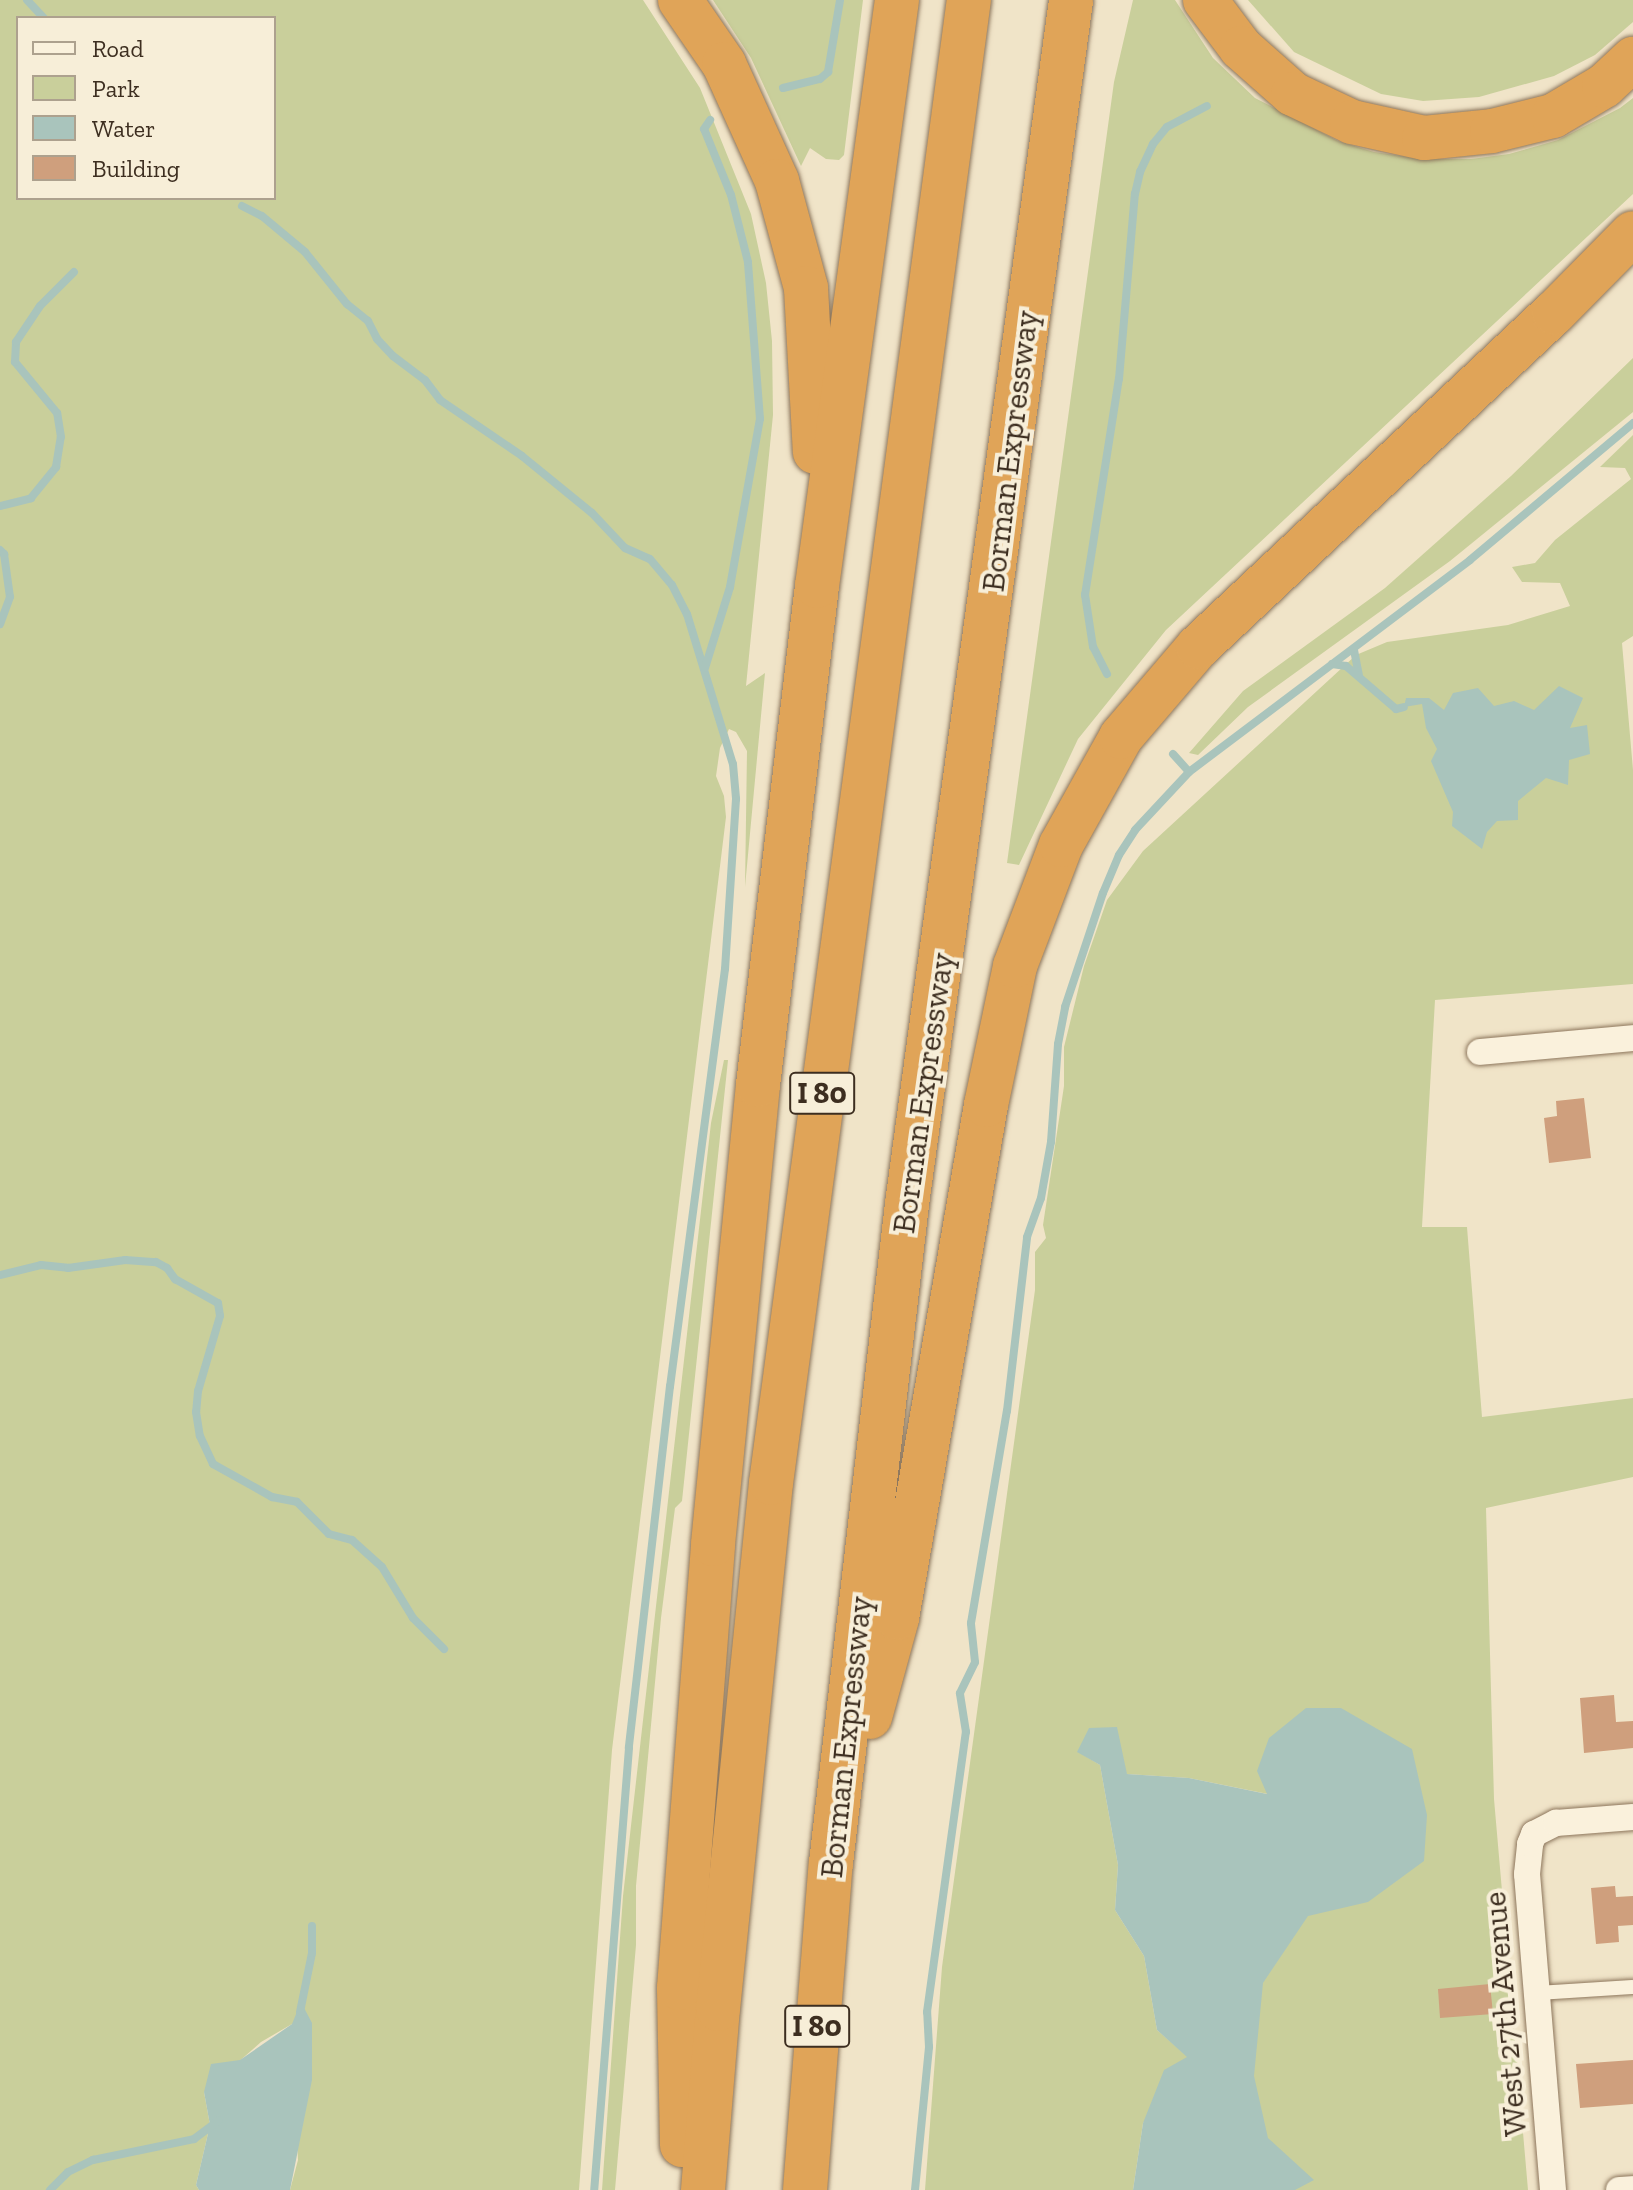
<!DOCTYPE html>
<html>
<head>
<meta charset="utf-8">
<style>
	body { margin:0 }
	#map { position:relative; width:1633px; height:2190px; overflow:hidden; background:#f0e4c8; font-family:"Zilla Slab",serif }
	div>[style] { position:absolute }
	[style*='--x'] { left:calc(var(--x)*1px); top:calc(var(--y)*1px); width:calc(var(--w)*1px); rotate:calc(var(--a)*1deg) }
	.green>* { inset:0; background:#c9cf9b }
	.water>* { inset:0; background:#a9c4bc }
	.stream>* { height:8px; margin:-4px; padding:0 4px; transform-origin:4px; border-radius:4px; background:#a9c4bc }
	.building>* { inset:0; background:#cf9f7d }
	.roads { filter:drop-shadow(0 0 2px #8d765c) drop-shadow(0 0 2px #8d765c) }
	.service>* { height:14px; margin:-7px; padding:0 7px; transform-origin:7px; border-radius:7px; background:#faf1dc }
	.minor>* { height:26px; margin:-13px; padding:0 13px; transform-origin:13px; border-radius:13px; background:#faf1dc }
	.motorway>* { height:44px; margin:-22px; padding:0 22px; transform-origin:22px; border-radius:22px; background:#e0a458 }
	span { translate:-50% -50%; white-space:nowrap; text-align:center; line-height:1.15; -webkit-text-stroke:8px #f7eed8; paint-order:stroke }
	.shield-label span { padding:2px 6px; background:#f7eed8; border:2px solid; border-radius:6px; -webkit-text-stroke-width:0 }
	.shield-label { font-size:30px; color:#3d2e20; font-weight:700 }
	.street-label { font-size:32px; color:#3d2e20 }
	.legend { position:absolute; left:16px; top:16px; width:260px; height:184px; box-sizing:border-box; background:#f7eed8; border:2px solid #ada18e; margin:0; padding:10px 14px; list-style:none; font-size:24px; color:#3d2e20 }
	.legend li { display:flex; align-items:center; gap:16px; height:40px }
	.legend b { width:40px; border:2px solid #ada18e }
</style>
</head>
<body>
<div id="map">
	<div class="green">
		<i style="clip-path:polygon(evenodd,0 0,643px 0,700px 88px,751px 214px,766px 283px,772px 341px,773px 415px,746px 686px,765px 673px,745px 887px,747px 751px,736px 732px,729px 729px,720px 748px,716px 776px,724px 796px,726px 817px,612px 1750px,579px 2190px,290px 2190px,298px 2160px,292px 2024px,261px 2042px,204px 2092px,210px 2125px,196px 2185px,199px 2190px,0 2190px,0 0,18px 18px,274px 18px,274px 198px,18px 198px,18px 18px)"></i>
		<i style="clip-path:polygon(713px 0,863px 0,844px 155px,839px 160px,826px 159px,810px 148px,801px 166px,751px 58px)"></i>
		<i style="clip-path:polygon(1133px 0,1175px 0,1213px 58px,1255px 98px,1338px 141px,1374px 152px,1423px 159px,1471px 159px,1509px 154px,1558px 140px,1620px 108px,1633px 98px,1633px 194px,1166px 630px,1078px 739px,1019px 865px,1007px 863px,1114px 82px)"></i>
		<i style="clip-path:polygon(1248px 0,1633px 0,1633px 22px,1595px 55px,1554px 76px,1479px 97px,1423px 101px,1381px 94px,1294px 52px)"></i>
		<i style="clip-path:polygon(1633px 358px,1633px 412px,1450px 561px,1248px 707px,1198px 755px,1189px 753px,1243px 691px,1385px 588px,1511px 476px)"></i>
		<i style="clip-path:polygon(1633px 435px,1633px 636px,1622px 643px,1633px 770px,1633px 984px,1435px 1000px,1422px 1227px,1467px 1227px,1482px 1417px,1633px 1398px,1633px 1477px,1486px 1508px,1494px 1799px,1528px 2190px,1290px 2190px,1238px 2172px,1268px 1794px,1189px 1778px,1127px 1774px,1077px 1751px,1100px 1765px,1118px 1865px,1115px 1910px,1144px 1956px,1157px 2030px,1188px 2057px,1143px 2123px,1133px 2190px,925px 2190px,942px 1967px,1035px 1290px,1035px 1252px,1046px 1238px,1043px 1225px,1064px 1086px,1064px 1047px,1084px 966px,1107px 900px,1143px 851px,1356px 655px,1387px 642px,1508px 625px,1570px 606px,1560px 583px,1522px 582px,1512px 567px,1535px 563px,1555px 540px,1631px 479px,1625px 468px,1600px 467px)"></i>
		<i style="clip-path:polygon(724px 1060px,728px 1060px,682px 1501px,675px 1508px,661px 1618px,636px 1886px,636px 1945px,615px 2190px,602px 2190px,623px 1896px,711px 1123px)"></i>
	</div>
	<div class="water">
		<i style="clip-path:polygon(1559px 686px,1583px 698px,1570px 728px,1587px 725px,1590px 754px,1569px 760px,1568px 785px,1546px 778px,1518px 801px,1518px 820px,1497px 821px,1487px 832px,1482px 849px,1452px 826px,1453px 812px,1431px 761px,1437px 749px,1426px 728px,1422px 704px,1404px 707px,1406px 698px,1429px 698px,1444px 710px,1453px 693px,1478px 688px,1494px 706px,1514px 701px,1534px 710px)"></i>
		<i style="clip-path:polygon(1306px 1708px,1341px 1708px,1412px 1749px,1427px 1815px,1424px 1861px,1368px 1902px,1308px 1916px,1263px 1983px,1254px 2076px,1268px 2138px,1314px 2180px,1295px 2190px,1133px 2190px,1143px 2123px,1164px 2070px,1187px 2057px,1157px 2030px,1144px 1956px,1115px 1910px,1118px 1865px,1100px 1765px,1077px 1752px,1089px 1728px,1117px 1727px,1127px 1774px,1189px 1778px,1267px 1794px,1257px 1771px,1269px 1738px)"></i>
		<i style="clip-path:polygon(301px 2002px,312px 2023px,312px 2080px,290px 2190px,199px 2190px,196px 2185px,210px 2125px,204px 2092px,211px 2064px,240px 2060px,292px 2024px)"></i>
	</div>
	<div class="stream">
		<i style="--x:27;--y:0;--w:25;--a:47"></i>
		<i style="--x:783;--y:88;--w:38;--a:-14"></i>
		<i style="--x:820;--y:79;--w:11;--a:-41"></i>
		<i style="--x:828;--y:72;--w:73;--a:-80.5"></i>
		<i style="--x:242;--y:206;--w:22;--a:27"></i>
		<i style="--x:262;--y:216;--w:56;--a:39.9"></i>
		<i style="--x:305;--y:252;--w:67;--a:51.1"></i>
		<i style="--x:347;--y:304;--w:27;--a:39"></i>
		<i style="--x:368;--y:321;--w:20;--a:63"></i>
		<i style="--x:377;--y:339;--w:23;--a:47"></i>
		<i style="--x:393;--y:356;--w:40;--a:37"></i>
		<i style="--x:425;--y:380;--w:25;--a:53"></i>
		<i style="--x:440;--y:400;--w:99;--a:34.3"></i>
		<i style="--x:522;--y:456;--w:90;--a:39.2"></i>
		<i style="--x:592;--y:513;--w:48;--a:46.7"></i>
		<i style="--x:625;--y:548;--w:27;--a:24"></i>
		<i style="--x:650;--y:559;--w:34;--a:50"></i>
		<i style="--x:672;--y:585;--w:33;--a:63"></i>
		<i style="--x:687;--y:614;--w:157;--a:73"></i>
		<i style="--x:733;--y:764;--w:35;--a:85"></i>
		<i style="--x:736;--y:799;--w:170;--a:93.7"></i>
		<i style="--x:725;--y:969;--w:421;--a:97.5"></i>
		<i style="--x:670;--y:1386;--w:364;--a:96.5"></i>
		<i style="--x:629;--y:1748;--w:443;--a:94.5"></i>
		<i style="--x:0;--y:506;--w:32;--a:-14"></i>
		<i style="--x:31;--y:498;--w:40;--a:-51"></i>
		<i style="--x:56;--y:467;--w:30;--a:-81"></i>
		<i style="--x:61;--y:437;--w:24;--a:-99"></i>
		<i style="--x:57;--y:413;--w:66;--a:-129.5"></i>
		<i style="--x:15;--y:362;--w:20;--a:-87"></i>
		<i style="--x:16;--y:342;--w:43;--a:-56.3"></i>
		<i style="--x:40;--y:306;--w:48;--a:-45"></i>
		<i style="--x:0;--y:550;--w:6;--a:45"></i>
		<i style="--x:4;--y:554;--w:43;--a:82.1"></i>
		<i style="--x:10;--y:597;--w:29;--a:110"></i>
		<i style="--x:1354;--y:650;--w:25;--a:79"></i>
		<i style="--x:1332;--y:664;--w:14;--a:8"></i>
		<i style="--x:1346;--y:666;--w:66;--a:40.7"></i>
		<i style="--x:1396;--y:709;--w:8;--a:-14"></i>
		<i style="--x:705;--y:668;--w:85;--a:-72.8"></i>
		<i style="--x:730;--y:587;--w:171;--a:-79.9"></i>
		<i style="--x:760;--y:419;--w:157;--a:-94.4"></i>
		<i style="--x:748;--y:262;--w:69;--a:-104.2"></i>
		<i style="--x:731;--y:195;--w:71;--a:-112.2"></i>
		<i style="--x:704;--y:129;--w:11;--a:-56"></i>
		<i style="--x:1107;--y:674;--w:30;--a:-117"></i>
		<i style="--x:1093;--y:647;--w:53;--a:-98.7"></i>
		<i style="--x:1085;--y:595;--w:219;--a:-81.1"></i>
		<i style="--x:1119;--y:379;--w:186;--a:-85.1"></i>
		<i style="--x:1135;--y:194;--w:23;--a:-77"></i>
		<i style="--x:1140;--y:172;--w:31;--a:-65"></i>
		<i style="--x:1153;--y:144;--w:22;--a:-51"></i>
		<i style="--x:1167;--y:127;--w:45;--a:-27.7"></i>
		<i style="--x:1173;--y:754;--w:24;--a:48"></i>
		<i style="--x:0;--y:1275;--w:42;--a:-13.7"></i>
		<i style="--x:41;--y:1265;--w:27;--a:6"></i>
		<i style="--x:68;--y:1268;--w:58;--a:-8"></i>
		<i style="--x:125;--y:1260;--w:31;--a:4"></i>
		<i style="--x:156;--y:1262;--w:13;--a:29"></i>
		<i style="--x:167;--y:1268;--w:14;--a:54"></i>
		<i style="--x:175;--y:1279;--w:49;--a:29.2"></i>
		<i style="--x:218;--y:1303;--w:13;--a:81"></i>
		<i style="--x:220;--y:1316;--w:78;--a:106.3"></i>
		<i style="--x:198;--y:1391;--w:21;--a:95"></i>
		<i style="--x:196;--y:1412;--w:24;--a:81"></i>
		<i style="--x:200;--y:1436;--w:31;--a:65"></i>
		<i style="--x:213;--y:1464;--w:68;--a:29.2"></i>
		<i style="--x:272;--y:1497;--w:25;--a:11"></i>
		<i style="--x:297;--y:1502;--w:45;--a:45"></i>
		<i style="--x:329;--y:1534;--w:24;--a:15"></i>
		<i style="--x:352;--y:1540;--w:40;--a:42"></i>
		<i style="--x:382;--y:1567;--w:60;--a:58.7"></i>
		<i style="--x:413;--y:1618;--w:44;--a:45"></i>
		<i style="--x:300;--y:2012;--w:60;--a:-78.5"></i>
		<i style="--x:312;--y:1953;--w:27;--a:-90"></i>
		<i style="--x:50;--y:2190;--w:25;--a:-45"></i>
		<i style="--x:68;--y:2172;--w:28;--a:-26"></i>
		<i style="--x:93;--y:2160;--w:103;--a:-11.7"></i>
		<i style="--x:194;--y:2139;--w:31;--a:-37"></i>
		<i style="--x:915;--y:2190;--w:144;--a:-84.4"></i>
		<i style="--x:929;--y:2047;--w:35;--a:-93"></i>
		<i style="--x:927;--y:2012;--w:283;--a:-82.1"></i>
		<i style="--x:966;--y:1732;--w:39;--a:-99"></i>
		<i style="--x:960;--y:1693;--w:34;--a:-64"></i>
		<i style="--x:975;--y:1662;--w:39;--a:-96"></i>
		<i style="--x:971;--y:1623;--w:215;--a:-80.4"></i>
		<i style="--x:1007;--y:1411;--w:175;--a:-83.4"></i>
		<i style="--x:1027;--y:1237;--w:41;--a:-70.3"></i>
		<i style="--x:1041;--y:1198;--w:57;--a:-79.9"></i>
		<i style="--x:1051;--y:1142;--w:98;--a:-85.9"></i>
		<i style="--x:1058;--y:1044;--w:38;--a:-79"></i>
		<i style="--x:1065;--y:1007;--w:120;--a:-71.6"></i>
		<i style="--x:1103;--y:893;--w:41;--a:-67.2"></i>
		<i style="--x:1119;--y:855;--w:30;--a:-57"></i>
		<i style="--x:1135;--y:830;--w:79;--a:-47"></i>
		<i style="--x:1189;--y:772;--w:352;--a:-37"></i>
		<i style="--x:1470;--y:560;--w:213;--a:-40"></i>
	</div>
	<div class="building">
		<i style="clip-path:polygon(1584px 1098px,1591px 1158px,1549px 1163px,1544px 1118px,1557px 1116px,1556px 1101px)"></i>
		<i style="clip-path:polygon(1614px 1695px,1616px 1722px,1633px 1721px,1633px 1748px,1584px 1753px,1580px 1698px)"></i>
		<i style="clip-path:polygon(1615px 1886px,1616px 1897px,1633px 1896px,1633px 1925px,1618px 1926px,1619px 1942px,1596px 1944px,1591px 1888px)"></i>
		<i style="clip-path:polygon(1490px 1984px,1493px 2014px,1440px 2018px,1438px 1989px)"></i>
		<i style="clip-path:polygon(1633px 2060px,1633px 2104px,1580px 2108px,1576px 2064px)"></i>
	</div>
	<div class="roads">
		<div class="service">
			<i style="--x:1537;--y:1993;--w:96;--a:-3.6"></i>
		</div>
		<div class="minor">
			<i style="--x:1480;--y:1052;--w:154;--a:-5.2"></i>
			<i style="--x:1553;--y:2190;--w:317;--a:-94.7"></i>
			<i style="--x:1527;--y:1874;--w:30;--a:-84"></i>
			<i style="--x:1530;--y:1844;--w:11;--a:-68"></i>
			<i style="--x:1534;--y:1834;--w:25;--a:-27"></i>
			<i style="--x:1556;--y:1823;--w:77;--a:-4.5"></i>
			<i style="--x:1619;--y:2190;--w:14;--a:-4"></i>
		</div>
		<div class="motorway">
			<i style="--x:680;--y:0;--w:78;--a:55.5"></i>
			<i style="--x:724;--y:64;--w:128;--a:65.6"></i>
			<i style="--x:777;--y:181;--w:111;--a:74.8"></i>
			<i style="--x:806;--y:288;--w:164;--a:86.9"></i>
			<i style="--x:1205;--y:0;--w:60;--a:53.1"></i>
			<i style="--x:1241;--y:48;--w:69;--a:41.5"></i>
			<i style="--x:1293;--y:94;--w:65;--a:25.4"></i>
			<i style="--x:1352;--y:122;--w:74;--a:12.5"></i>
			<i style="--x:1424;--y:138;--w:68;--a:-5.9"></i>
			<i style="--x:1492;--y:131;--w:63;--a:-13.8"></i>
			<i style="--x:1553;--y:116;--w:59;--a:-30.5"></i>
			<i style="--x:1604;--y:86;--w:40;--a:-43"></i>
			<i style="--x:870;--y:1717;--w:103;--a:-74.7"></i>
			<i style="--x:897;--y:1618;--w:521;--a:-80.16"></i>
			<i style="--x:986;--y:1105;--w:142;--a:-78.2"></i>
			<i style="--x:1015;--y:966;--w:129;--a:-69.2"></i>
			<i style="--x:1061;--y:845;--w:124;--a:-60.9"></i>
			<i style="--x:1121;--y:737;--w:118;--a:-49.5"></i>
			<i style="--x:1198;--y:647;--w:488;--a:-43.2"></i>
			<i style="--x:1554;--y:313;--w:112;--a:-45.4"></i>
			<i style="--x:682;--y:2145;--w:157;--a:-91.1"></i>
			<i style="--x:679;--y:1988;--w:445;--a:-85.6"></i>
			<i style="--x:713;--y:1544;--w:461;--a:-84.4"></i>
			<i style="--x:758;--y:1085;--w:502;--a:-83.26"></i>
			<i style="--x:817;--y:586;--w:591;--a:-82.23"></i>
			<i style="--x:703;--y:2190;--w:182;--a:-85.3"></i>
			<i style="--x:718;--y:2009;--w:529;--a:-84.25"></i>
			<i style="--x:771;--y:1483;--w:1496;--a:-82.4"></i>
			<i style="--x:805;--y:2190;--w:328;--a:-85.5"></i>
			<i style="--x:831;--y:1863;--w:663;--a:-83.42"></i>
			<i style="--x:907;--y:1204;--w:1215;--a:-82.24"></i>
		</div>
	</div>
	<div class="shield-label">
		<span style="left:822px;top:1093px">I 80</span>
		<span style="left:817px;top:2026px">I 80</span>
	</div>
	<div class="street-label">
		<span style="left:1010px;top:451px;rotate:-83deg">Borman Expressway</span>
		<span style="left:923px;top:1093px;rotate:-82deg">Borman Expressway</span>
		<span style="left:846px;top:1737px;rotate:-84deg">Borman Expressway</span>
		<span style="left:1505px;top:2014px;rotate:-95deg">West 27th Avenue</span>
	</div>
	<ul class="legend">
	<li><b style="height:10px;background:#faf1dc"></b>Road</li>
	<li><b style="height:22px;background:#c9cf9b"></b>Park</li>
	<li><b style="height:22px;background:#a9c4bc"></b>Water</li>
	<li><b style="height:22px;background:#cf9f7d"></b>Building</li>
	</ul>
</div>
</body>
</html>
